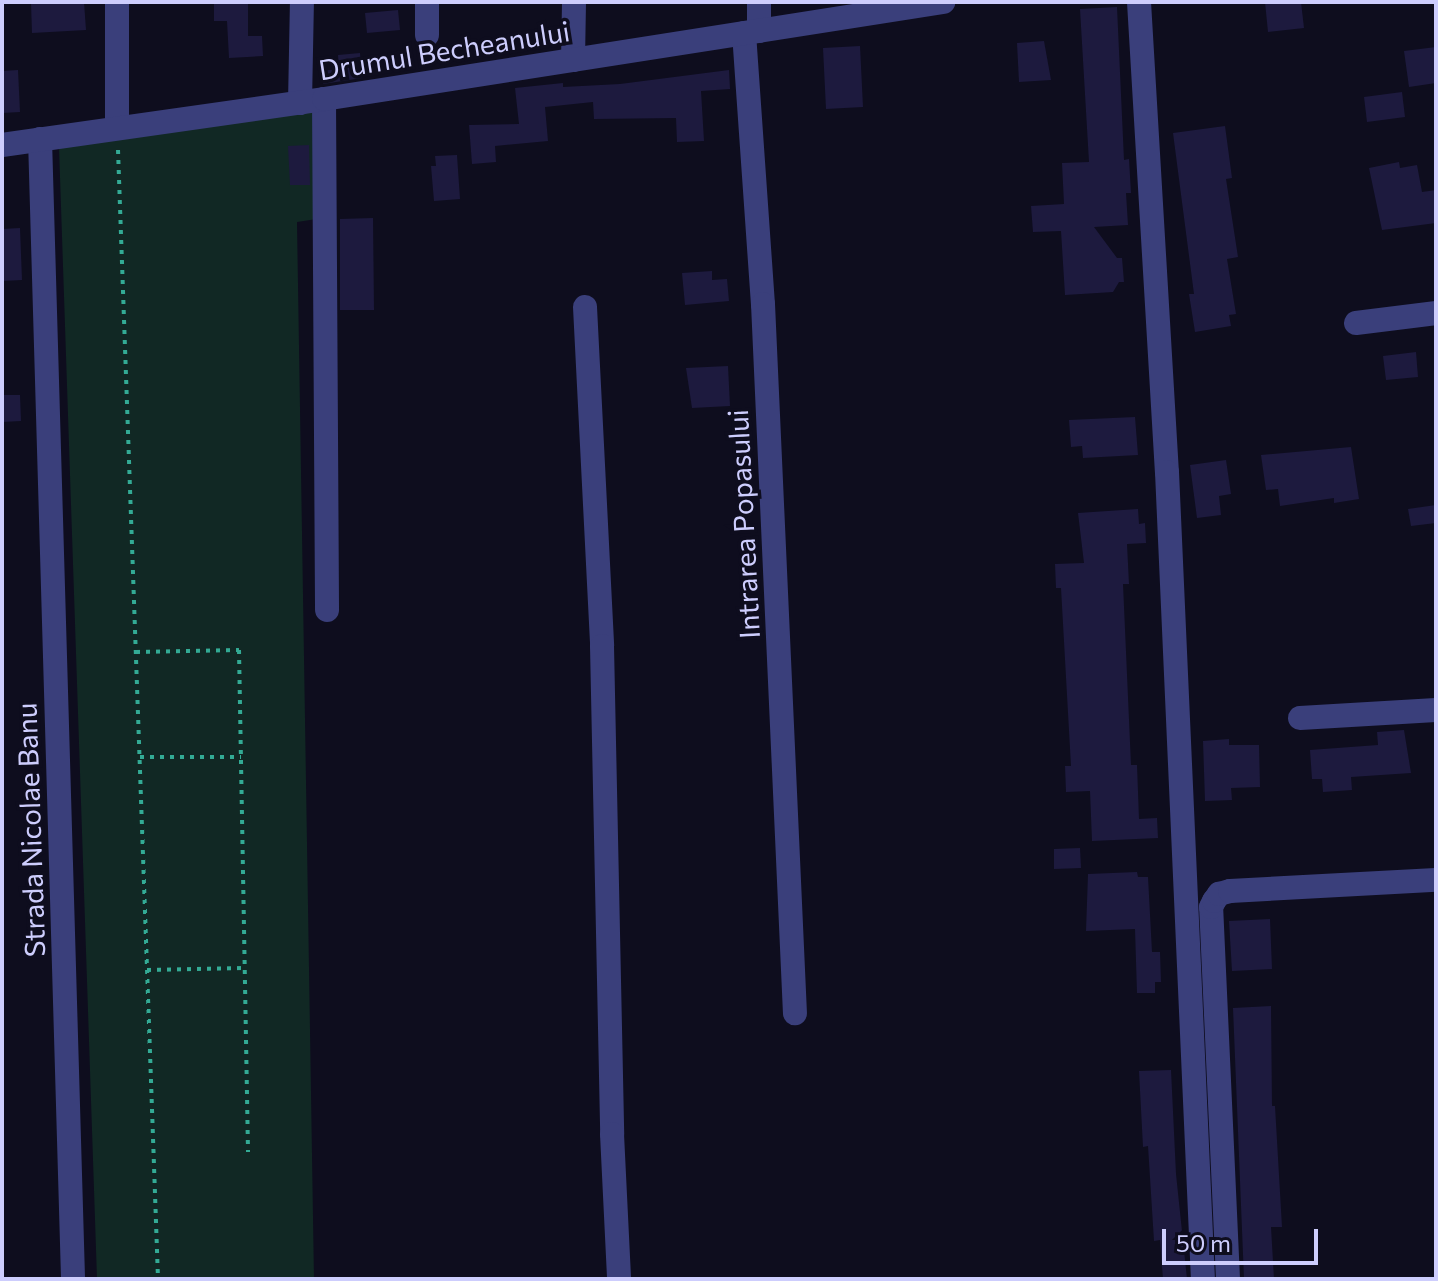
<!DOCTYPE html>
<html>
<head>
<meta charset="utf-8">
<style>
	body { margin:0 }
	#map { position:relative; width:1438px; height:1281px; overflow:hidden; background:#0e0d1e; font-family:Commissioner,sans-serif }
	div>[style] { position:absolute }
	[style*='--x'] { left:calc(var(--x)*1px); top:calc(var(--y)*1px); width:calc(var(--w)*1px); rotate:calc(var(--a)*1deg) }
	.green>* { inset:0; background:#112824 }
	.building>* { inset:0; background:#1d1a3e }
	.path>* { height:4px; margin-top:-2px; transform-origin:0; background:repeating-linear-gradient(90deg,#33ab95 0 4px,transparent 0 10px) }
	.minor>* { height:24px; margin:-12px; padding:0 12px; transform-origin:12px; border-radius:12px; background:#3a3f7b }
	span { translate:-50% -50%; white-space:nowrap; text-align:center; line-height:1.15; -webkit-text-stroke:7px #0e0d1e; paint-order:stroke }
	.street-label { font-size:28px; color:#cdcdfd }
	.frame { position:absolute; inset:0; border:4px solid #cdcdfd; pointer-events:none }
	.scale { position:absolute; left:1162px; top:1229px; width:156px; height:36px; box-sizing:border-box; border:4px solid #cdcdfd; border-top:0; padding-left:10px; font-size:24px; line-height:28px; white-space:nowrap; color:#cdcdfd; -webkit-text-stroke:6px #0e0d1e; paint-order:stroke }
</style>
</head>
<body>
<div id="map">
	<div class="green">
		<i style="clip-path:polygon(323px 102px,323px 218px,297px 222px,314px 1279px,97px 1279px,59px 147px)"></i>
	</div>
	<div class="building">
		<i style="clip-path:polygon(84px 2px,86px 30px,32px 33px,31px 3px)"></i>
		<i style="clip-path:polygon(1265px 2px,1301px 2px,1304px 28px,1268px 32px)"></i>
		<i style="clip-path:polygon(214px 4px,248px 4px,248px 36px,262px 36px,263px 56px,229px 58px,227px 21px,214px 21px)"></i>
		<i style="clip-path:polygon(1117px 7px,1124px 160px,1129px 159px,1131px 193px,1126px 193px,1128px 225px,1094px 227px,1117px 258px,1122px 258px,1124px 282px,1119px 282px,1113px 292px,1065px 295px,1061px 231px,1033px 232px,1031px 206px,1064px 204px,1062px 163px,1089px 162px,1080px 9px)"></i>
		<i style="clip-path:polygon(398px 10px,400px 30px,367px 33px,365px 13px)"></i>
		<i style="clip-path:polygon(1044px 41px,1051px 80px,1019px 82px,1017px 43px)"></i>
		<i style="clip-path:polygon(860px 46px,863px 107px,826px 109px,823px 48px)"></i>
		<i style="clip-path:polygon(1436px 47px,1436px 83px,1409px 87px,1404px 51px)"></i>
		<i style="clip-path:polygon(360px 53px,362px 78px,323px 84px,321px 71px,339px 69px,338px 55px)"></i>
		<i style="clip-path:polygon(18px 70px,20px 112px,2px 113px,2px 71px)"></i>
		<i style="clip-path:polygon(729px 70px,730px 89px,701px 91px,704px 141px,677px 142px,676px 118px,594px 119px,593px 102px,545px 107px,548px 141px,495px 146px,496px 162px,472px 164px,469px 125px,519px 124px,515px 88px,563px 83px,563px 87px,620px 84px)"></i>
		<i style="clip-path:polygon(1402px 92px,1405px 117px,1367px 122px,1364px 97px)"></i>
		<i style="clip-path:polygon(1225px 126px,1232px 178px,1226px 179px,1238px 257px,1227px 259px,1236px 314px,1229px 315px,1231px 326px,1195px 332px,1189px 294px,1194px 294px,1173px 133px)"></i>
		<i style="clip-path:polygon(309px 145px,310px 185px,290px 185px,288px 146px)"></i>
		<i style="clip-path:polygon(457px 155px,460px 199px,434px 201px,431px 166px,436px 166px,435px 156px)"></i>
		<i style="clip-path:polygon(1399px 162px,1400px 168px,1417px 165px,1422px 192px,1436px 190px,1436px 223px,1382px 230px,1369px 168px)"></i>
		<i style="clip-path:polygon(373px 218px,374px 310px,340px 310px,340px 219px)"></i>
		<i style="clip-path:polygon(20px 228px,22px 280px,2px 281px,2px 229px)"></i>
		<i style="clip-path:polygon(712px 271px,712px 280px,727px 279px,729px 301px,685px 305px,682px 273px)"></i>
		<i style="clip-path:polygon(1416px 352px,1418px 377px,1386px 380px,1383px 356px)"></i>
		<i style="clip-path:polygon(728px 366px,730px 406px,692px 408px,686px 368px)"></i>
		<i style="clip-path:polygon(2px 395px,20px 395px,21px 421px,2px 422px)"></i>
		<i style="clip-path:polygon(1135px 417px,1138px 455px,1083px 458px,1082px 446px,1071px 447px,1069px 420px)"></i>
		<i style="clip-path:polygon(1351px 447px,1359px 499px,1334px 503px,1334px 498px,1280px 506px,1278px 489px,1266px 490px,1261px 455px)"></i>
		<i style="clip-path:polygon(1226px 460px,1231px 494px,1219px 496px,1221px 515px,1197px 518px,1190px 465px)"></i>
		<i style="clip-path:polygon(1436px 505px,1436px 523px,1411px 526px,1408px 509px)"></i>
		<i style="clip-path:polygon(1138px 509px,1139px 524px,1145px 523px,1146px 543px,1127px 544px,1129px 584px,1123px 584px,1131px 765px,1137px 765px,1139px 819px,1157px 818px,1158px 838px,1092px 841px,1090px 791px,1066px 792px,1065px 766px,1071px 766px,1061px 588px,1056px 588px,1055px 564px,1084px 563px,1078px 513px)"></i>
		<i style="clip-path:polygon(1404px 730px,1411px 773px,1351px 777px,1352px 790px,1323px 792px,1322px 779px,1312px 779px,1310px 750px,1378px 745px,1377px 732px)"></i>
		<i style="clip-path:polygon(1229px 739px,1229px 745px,1259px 745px,1260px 787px,1231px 788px,1232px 800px,1205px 801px,1203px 741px)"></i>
		<i style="clip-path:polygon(1080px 848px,1081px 868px,1054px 869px,1054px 849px)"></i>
		<i style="clip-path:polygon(1137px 872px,1138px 877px,1148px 877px,1152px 952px,1160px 952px,1161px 982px,1155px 982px,1155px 993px,1137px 993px,1135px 929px,1086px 931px,1088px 874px)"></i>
		<i style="clip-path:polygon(1270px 919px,1272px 969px,1232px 971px,1229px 921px)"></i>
		<i style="clip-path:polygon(1271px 1006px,1272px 1106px,1275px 1106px,1282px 1227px,1271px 1227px,1274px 1279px,1244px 1279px,1233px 1008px)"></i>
		<i style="clip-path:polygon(1171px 1070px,1176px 1174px,1187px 1279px,1163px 1279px,1160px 1240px,1154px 1241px,1148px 1146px,1143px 1147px,1139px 1071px)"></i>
	</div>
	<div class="path">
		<i style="--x:118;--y:150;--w:1130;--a:87.97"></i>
		<i style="--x:136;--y:652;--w:103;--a:-1.1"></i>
		<i style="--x:239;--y:650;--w:502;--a:88.97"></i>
		<i style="--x:140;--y:757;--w:101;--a:0"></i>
		<i style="--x:147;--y:970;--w:97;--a:-1.2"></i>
	</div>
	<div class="minor">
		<i style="--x:117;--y:2;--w:126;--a:90"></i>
		<i style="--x:759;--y:2;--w:29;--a:90"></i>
		<i style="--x:1139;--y:2;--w:471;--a:86.6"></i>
		<i style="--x:1167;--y:472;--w:808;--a:87.45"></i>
		<i style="--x:744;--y:33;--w:272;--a:86"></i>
		<i style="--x:763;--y:304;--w:710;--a:87.42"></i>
		<i style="--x:427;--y:35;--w:33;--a:-90"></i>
		<i style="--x:573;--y:60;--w:58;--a:-89"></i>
		<i style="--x:324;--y:99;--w:511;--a:89.66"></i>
		<i style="--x:300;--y:103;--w:101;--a:-88.9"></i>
		<i style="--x:40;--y:139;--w:1140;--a:88.34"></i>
		<i style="--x:2;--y:145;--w:325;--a:-8.1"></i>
		<i style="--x:324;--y:99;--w:627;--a:-8.91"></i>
		<i style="--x:585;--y:307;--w:339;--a:87.1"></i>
		<i style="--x:602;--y:646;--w:488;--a:88.8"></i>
		<i style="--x:612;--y:1134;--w:145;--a:87.2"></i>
		<i style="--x:1356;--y:323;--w:81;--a:-7.1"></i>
		<i style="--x:1300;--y:718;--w:136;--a:-3.4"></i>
		<i style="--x:1228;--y:1279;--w:372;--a:-92.6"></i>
		<i style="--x:1211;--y:907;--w:7;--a:-63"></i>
		<i style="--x:1214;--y:901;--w:9;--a:-54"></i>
		<i style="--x:1219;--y:894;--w:11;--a:-15"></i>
		<i style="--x:1230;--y:891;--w:206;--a:-3.1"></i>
	</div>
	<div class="street-label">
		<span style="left:444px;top:50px;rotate:-9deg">Drumul Becheanului</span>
		<span style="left:743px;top:524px;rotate:-93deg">Intrarea Popasului</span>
		<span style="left:30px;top:830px;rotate:-92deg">Strada Nicolae Banu</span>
	</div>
	<div class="frame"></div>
	<div class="scale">50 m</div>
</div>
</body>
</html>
